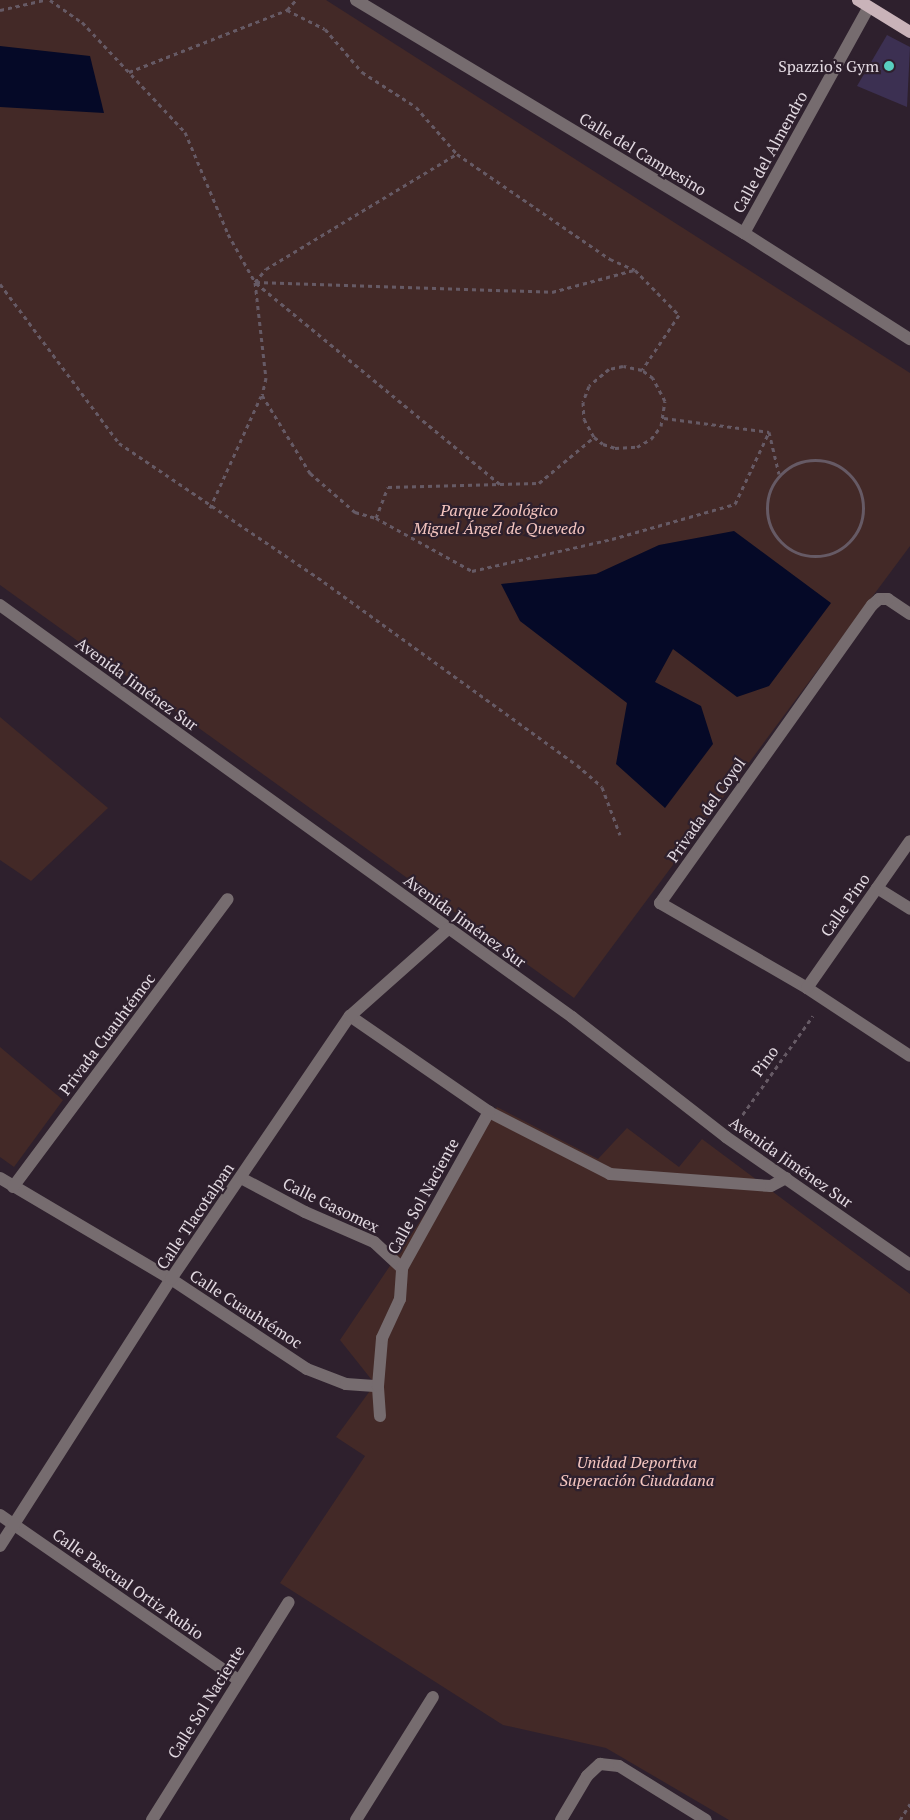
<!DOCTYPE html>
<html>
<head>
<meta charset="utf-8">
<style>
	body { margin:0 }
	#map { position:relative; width:910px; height:1820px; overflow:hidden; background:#2e202d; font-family:"PT Serif",serif }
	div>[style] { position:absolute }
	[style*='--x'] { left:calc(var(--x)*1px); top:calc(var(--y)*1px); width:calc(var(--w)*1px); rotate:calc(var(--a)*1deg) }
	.green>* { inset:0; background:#432927 }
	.water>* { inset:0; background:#050927 }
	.building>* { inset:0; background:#3c3052 }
	.path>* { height:3px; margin-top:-1.5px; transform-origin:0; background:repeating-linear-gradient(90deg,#665a65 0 4px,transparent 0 8px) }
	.path>.ring { margin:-1.5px; padding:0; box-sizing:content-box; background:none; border:3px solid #665a65; border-radius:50% }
	.minor>* { height:12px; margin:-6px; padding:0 6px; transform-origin:6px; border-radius:6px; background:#766c6f }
	.major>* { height:12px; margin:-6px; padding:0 6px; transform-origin:6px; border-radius:6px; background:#c9b3b9 }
	.dots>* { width:14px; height:14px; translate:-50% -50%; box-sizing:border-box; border:2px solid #2e202d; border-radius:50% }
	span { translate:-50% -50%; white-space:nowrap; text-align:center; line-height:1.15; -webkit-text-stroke:4.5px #2e202d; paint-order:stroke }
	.poi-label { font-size:16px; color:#e3dae2 }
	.right { translate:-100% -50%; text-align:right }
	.street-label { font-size:16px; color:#e3dae2 }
	.park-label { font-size:16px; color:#f5c6c0; font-style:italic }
</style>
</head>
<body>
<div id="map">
	<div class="green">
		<i style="clip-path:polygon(0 0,326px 0,910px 373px,910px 546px,574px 998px,0 585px)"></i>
		<i style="clip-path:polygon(0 717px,108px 808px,31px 881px,0 860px)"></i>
		<i style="clip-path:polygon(0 1047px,63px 1100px,14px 1167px,0 1157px)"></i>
		<i style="clip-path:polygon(497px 1107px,598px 1159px,627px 1128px,679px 1167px,702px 1139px,910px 1294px,910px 1820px,729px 1820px,606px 1748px,503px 1725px,280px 1583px,365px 1456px,336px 1437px,375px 1384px,340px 1340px)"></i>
	</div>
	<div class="water">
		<i style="clip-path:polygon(0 46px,90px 56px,104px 113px,0 107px)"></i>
		<i style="clip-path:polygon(734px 531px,831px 603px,769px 686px,737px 697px,673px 649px,655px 682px,701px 706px,713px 744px,665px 808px,616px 764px,627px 703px,520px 621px,501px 584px,596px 574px,659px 545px)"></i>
	</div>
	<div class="building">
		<i style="clip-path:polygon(887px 35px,910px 47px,907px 107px,857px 86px)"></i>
	</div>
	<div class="path">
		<i style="--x:50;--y:0;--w:39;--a:35"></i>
		<i style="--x:82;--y:22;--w:151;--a:46.9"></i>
		<i style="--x:185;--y:132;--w:111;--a:67.1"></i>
		<i style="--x:228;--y:234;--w:55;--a:60.6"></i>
		<i style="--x:255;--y:282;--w:97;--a:83.5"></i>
		<i style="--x:266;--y:378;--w:17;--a:103"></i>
		<i style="--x:262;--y:395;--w:92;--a:58.4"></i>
		<i style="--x:310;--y:473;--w:60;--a:40.9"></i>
		<i style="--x:355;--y:512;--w:22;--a:16"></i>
		<i style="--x:376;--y:518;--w:33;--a:-69"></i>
		<i style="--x:388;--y:487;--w:151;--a:-1.5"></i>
		<i style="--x:539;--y:483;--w:72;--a:-39.9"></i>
		<i style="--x:0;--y:10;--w:45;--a:-12.8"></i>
		<i style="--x:287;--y:10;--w:13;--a:-48"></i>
		<i style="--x:129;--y:72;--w:170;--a:-21.4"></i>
		<i style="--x:287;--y:10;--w:42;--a:26.6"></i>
		<i style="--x:325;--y:29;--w:57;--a:49.3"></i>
		<i style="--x:362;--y:72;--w:64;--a:32.9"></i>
		<i style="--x:416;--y:107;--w:62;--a:48.9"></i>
		<i style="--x:255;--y:282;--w:17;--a:-50"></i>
		<i style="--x:266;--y:269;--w:223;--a:-31.1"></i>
		<i style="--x:457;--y:154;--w:186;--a:34.5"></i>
		<i style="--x:610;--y:259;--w:27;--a:24"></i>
		<i style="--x:635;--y:270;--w:63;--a:45.6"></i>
		<i style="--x:679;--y:315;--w:66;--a:123.9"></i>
		<i style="--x:642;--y:370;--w:19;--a:-168"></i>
		<i style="--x:623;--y:366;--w:14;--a:168"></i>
		<i style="--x:609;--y:369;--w:26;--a:140"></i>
		<i style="--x:589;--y:386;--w:17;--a:111"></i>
		<i style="--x:583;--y:402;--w:17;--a:87"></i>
		<i style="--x:584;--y:419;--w:21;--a:61"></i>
		<i style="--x:594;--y:437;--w:11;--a:38"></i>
		<i style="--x:603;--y:444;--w:13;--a:18"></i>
		<i style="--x:615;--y:448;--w:22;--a:-3"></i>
		<i style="--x:637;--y:447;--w:16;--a:-30"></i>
		<i style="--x:651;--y:439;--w:16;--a:-52"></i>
		<i style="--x:661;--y:426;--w:25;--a:-81"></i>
		<i style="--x:665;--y:401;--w:26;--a:-118"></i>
		<i style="--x:653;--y:378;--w:14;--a:-144"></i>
		<i style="--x:256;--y:282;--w:296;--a:1.9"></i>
		<i style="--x:552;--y:292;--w:85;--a:-15"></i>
		<i style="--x:256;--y:283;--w:316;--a:39.5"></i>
		<i style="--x:0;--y:284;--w:199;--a:53.2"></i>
		<i style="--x:119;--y:443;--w:248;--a:34.1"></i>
		<i style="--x:324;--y:582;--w:312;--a:35.9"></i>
		<i style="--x:577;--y:765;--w:33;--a:41"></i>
		<i style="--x:602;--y:787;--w:51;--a:69.4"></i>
		<i style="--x:664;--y:418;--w:106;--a:7.6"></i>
		<i style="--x:769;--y:432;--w:43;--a:76.6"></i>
		<i class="ring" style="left:767px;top:460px;width:93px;height:93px"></i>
		<i style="--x:210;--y:508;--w:123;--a:-65.5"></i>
		<i style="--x:376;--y:518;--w:110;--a:28.9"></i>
		<i style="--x:472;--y:571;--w:144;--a:-12.9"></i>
		<i style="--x:612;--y:539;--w:128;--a:-15.9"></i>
		<i style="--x:735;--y:504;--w:80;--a:-64.7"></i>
		<i style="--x:738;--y:1121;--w:129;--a:-54.5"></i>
		<i style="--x:900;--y:1820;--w:19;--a:-58"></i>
	</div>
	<div class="minor">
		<i style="--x:356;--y:0;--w:453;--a:31"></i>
		<i style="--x:744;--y:233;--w:197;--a:32.6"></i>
		<i style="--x:744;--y:233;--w:258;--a:-61.1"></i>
		<i style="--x:0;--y:605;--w:705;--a:35.76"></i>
		<i style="--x:572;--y:1017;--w:195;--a:37.9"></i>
		<i style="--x:726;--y:1137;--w:224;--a:34.8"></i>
		<i style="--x:910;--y:614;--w:27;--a:-146"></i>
		<i style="--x:888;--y:599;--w:9;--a:180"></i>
		<i style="--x:879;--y:599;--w:9;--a:139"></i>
		<i style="--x:872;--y:605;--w:366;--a:125.4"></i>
		<i style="--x:660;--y:903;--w:170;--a:30"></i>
		<i style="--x:807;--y:988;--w:123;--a:33.4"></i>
		<i style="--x:877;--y:888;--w:39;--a:32"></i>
		<i style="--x:807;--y:988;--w:179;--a:-55"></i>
		<i style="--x:350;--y:1016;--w:169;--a:34.6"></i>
		<i style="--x:489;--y:1112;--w:136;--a:27.1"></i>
		<i style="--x:610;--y:1174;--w:161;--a:4.3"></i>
		<i style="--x:771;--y:1186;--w:17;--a:-28"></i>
		<i style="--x:0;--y:1178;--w:199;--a:30.6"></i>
		<i style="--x:171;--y:1279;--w:163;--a:33.5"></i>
		<i style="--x:307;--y:1369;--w:42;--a:21"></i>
		<i style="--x:346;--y:1384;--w:32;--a:4"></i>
		<i style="--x:241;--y:1178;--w:72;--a:28"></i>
		<i style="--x:305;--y:1212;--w:75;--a:23.5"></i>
		<i style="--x:374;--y:1242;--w:38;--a:43"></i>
		<i style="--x:13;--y:1187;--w:359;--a:-53.3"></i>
		<i style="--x:380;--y:1416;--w:30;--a:-94"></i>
		<i style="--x:378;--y:1386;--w:48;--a:-85.2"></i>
		<i style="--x:382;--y:1338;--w:43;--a:-65.2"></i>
		<i style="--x:400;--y:1299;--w:31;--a:-86"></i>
		<i style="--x:402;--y:1268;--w:179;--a:-60.9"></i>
		<i style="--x:0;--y:1515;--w:290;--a:34.7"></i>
		<i style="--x:0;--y:1546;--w:317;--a:-57.4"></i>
		<i style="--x:171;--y:1279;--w:318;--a:-55.8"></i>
		<i style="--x:350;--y:1016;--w:131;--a:-41.6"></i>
		<i style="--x:152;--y:1820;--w:257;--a:-57.9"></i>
		<i style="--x:356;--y:1820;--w:145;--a:-58"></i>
		<i style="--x:561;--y:1820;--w:51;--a:-59.4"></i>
		<i style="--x:587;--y:1776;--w:18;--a:-43"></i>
		<i style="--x:600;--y:1764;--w:19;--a:6"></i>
		<i style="--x:619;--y:1766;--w:102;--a:31.8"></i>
	</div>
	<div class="major">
		<i style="--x:858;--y:0;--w:61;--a:31.6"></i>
	</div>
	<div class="dots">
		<i style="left:889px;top:66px;background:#58cebf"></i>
	</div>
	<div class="poi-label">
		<span class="right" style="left:879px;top:66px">Spazzio's Gym</span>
	</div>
	<div class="street-label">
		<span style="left:770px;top:152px;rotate:-61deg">Calle del Almendro</span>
		<span style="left:643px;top:154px;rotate:31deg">Calle del Campesino</span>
		<span style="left:137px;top:684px;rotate:36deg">Avenida Jiménez Sur</span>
		<span style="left:706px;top:810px;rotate:-55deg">Privada del Coyol</span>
		<span style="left:845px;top:905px;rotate:-55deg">Calle Pino</span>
		<span style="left:465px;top:921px;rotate:36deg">Avenida Jiménez Sur</span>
		<span style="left:107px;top:1034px;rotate:-53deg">Privada Cuauhtémoc</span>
		<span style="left:765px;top:1061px;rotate:-54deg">Pino</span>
		<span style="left:791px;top:1162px;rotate:35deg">Avenida Jiménez Sur</span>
		<span style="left:423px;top:1196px;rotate:-61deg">Calle Sol Naciente</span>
		<span style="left:331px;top:1205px;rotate:26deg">Calle Gasomex</span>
		<span style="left:195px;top:1216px;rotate:-56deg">Calle Tlacotalpan</span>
		<span style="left:246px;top:1309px;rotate:33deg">Calle Cuauhtémoc</span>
		<span style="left:128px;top:1584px;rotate:35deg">Calle Pascual Ortiz Rubio</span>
		<span style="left:206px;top:1702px;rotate:-58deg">Calle Sol Naciente</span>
	</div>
	<div class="park-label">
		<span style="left:499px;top:519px">Parque Zoológico<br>Miguel Ángel de Quevedo</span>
		<span style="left:637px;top:1471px">Unidad Deportiva<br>Superación Ciudadana</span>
	</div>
</div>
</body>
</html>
